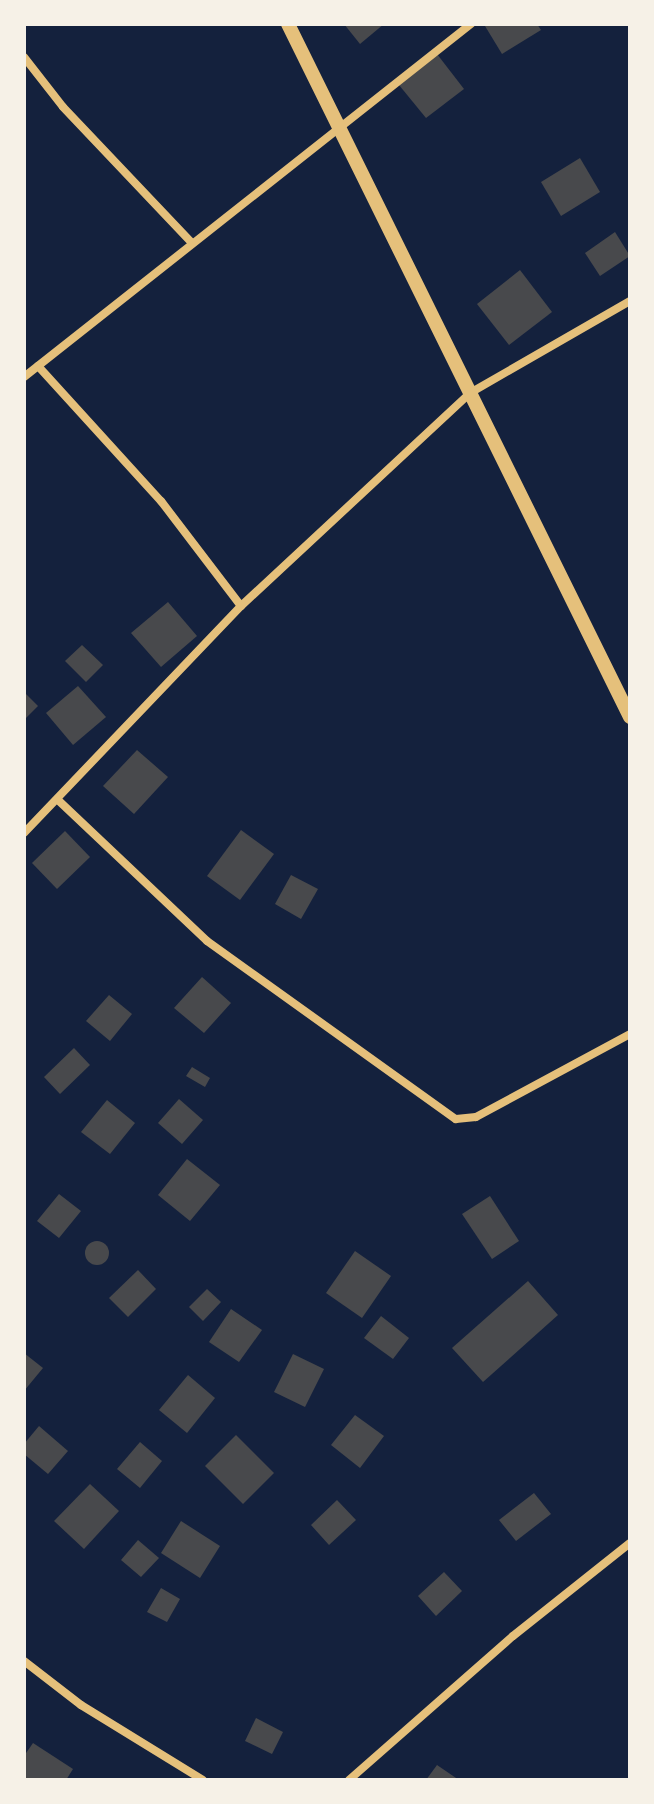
<!DOCTYPE html>
<html>
<head>
<meta charset="utf-8">
<style>
	body { margin:0 }
	#map { position:relative; width:654px; height:1804px; overflow:hidden; background:#14213d; font-family:"Open Sans",sans-serif }
	div>[style] { position:absolute }
	[style*='--x'] { left:calc(var(--x)*1px); top:calc(var(--y)*1px); width:calc(var(--w)*1px); rotate:calc(var(--a)*1deg) }
	.building>* { inset:0; background:#48494c }
	.round { border-radius:50% }
	.minor>* { height:8px; margin:-4px; padding:0 4px; transform-origin:4px; border-radius:4px; background:#e5c07b }
	.tertiary>* { height:14px; margin:-7px; padding:0 7px; transform-origin:7px; border-radius:7px; background:#e5c07b }
	span { translate:-50% -50%; white-space:nowrap; text-align:center; line-height:1.15; -webkit-text-stroke:6px #f6f1e7; paint-order:stroke }
	.frame { position:absolute; inset:0; border:26px solid #f6f1e7; pointer-events:none }
</style>
</head>
<body>
<div id="map">
	<div class="building">
		<i style="clip-path:polygon(344px 24px,384px 24px,360px 44px)"></i>
		<i style="clip-path:polygon(537px 24px,541px 30px,502px 54px,485px 26px)"></i>
		<i style="clip-path:polygon(437px 54px,464px 89px,426px 118px,399px 85px)"></i>
		<i style="clip-path:polygon(580px 158px,600px 192px,561px 216px,541px 182px)"></i>
		<i style="clip-path:polygon(615px 232px,630px 256px,600px 276px,585px 253px)"></i>
		<i style="clip-path:polygon(520px 270px,552px 312px,509px 345px,477px 304px)"></i>
		<i style="clip-path:polygon(168px 602px,197px 636px,161px 667px,131px 633px)"></i>
		<i style="clip-path:polygon(82px 645px,103px 665px,86px 682px,65px 661px)"></i>
		<i style="clip-path:polygon(78px 686px,106px 717px,73px 745px,46px 713px)"></i>
		<i style="clip-path:polygon(24px 692px,38px 706px,24px 720px)"></i>
		<i style="clip-path:polygon(137px 750px,168px 777px,134px 814px,103px 786px)"></i>
		<i style="clip-path:polygon(241px 830px,274px 854px,240px 900px,207px 876px)"></i>
		<i style="clip-path:polygon(65px 831px,90px 857px,57px 889px,32px 863px)"></i>
		<i style="clip-path:polygon(291px 875px,318px 889px,301px 919px,275px 904px)"></i>
		<i style="clip-path:polygon(202px 977px,231px 1003px,204px 1033px,174px 1008px)"></i>
		<i style="clip-path:polygon(109px 995px,132px 1014px,110px 1041px,86px 1021px)"></i>
		<i style="clip-path:polygon(74px 1048px,90px 1065px,60px 1094px,44px 1077px)"></i>
		<i style="clip-path:polygon(192px 1067px,210px 1078px,205px 1087px,186px 1076px)"></i>
		<i style="clip-path:polygon(179px 1099px,203px 1120px,182px 1144px,158px 1123px)"></i>
		<i style="clip-path:polygon(107px 1100px,135px 1123px,110px 1154px,81px 1132px)"></i>
		<i style="clip-path:polygon(187px 1159px,220px 1185px,190px 1221px,158px 1195px)"></i>
		<i style="clip-path:polygon(59px 1194px,81px 1211px,59px 1238px,37px 1221px)"></i>
		<i style="clip-path:polygon(490px 1196px,519px 1241px,492px 1259px,462px 1214px)"></i>
		<i class="round" style="left:85px;top:1241px;width:24px;height:24px"></i>
		<i style="clip-path:polygon(355px 1251px,391px 1276px,362px 1318px,326px 1293px)"></i>
		<i style="clip-path:polygon(138px 1270px,156px 1289px,128px 1317px,109px 1298px)"></i>
		<i style="clip-path:polygon(528px 1281px,558px 1315px,483px 1382px,452px 1348px)"></i>
		<i style="clip-path:polygon(207px 1289px,221px 1302px,203px 1321px,189px 1307px)"></i>
		<i style="clip-path:polygon(231px 1309px,262px 1330px,239px 1362px,209px 1342px)"></i>
		<i style="clip-path:polygon(381px 1316px,409px 1338px,393px 1359px,364px 1338px)"></i>
		<i style="clip-path:polygon(24px 1353px,43px 1368px,24px 1391px)"></i>
		<i style="clip-path:polygon(293px 1354px,324px 1369px,305px 1407px,274px 1392px)"></i>
		<i style="clip-path:polygon(188px 1375px,215px 1398px,187px 1433px,159px 1410px)"></i>
		<i style="clip-path:polygon(355px 1415px,384px 1436px,360px 1468px,331px 1445px)"></i>
		<i style="clip-path:polygon(39px 1426px,68px 1451px,48px 1474px,24px 1454px,24px 1444px)"></i>
		<i style="clip-path:polygon(236px 1435px,274px 1473px,243px 1504px,205px 1466px)"></i>
		<i style="clip-path:polygon(140px 1442px,162px 1461px,140px 1488px,117px 1469px)"></i>
		<i style="clip-path:polygon(90px 1484px,119px 1511px,84px 1549px,54px 1521px)"></i>
		<i style="clip-path:polygon(534px 1493px,551px 1514px,516px 1541px,499px 1520px)"></i>
		<i style="clip-path:polygon(337px 1500px,356px 1520px,329px 1545px,311px 1525px)"></i>
		<i style="clip-path:polygon(181px 1521px,220px 1546px,200px 1578px,161px 1553px)"></i>
		<i style="clip-path:polygon(138px 1540px,159px 1558px,141px 1577px,121px 1560px)"></i>
		<i style="clip-path:polygon(444px 1572px,462px 1591px,436px 1616px,418px 1596px)"></i>
		<i style="clip-path:polygon(161px 1588px,180px 1599px,167px 1622px,147px 1612px)"></i>
		<i style="clip-path:polygon(256px 1718px,283px 1732px,272px 1754px,245px 1741px)"></i>
		<i style="clip-path:polygon(33px 1743px,73px 1769px,66px 1780px,24px 1780px,24px 1756px)"></i>
		<i style="clip-path:polygon(437px 1765px,459px 1780px,426px 1780px)"></i>
	</div>
	<div class="minor">
		<i style="--x:24;--y:57;--w:63;--a:52"></i>
		<i style="--x:63;--y:107;--w:187;--a:46.5"></i>
		<i style="--x:38;--y:366;--w:183;--a:47.7"></i>
		<i style="--x:161;--y:501;--w:132;--a:52.7"></i>
		<i style="--x:24;--y:377;--w:570;--a:-38.3"></i>
		<i style="--x:58;--y:800;--w:205;--a:43.4"></i>
		<i style="--x:207;--y:941;--w:306;--a:35.6"></i>
		<i style="--x:456;--y:1119;--w:20;--a:-6"></i>
		<i style="--x:476;--y:1117;--w:175;--a:-28.3"></i>
		<i style="--x:24;--y:833;--w:314;--a:-46.3"></i>
		<i style="--x:241;--y:606;--w:313;--a:-42.9"></i>
		<i style="--x:470;--y:393;--w:185;--a:-29.9"></i>
		<i style="--x:24;--y:1661;--w:72;--a:37.7"></i>
		<i style="--x:81;--y:1705;--w:143;--a:31.6"></i>
		<i style="--x:349;--y:1780;--w:218;--a:-41.3"></i>
		<i style="--x:513;--y:1636;--w:149;--a:-38.5"></i>
	</div>
	<div class="tertiary">
		<i style="--x:288;--y:24;--w:773;--a:63.73"></i>
	</div>
	<div class="frame"></div>
</div>
</body>
</html>
